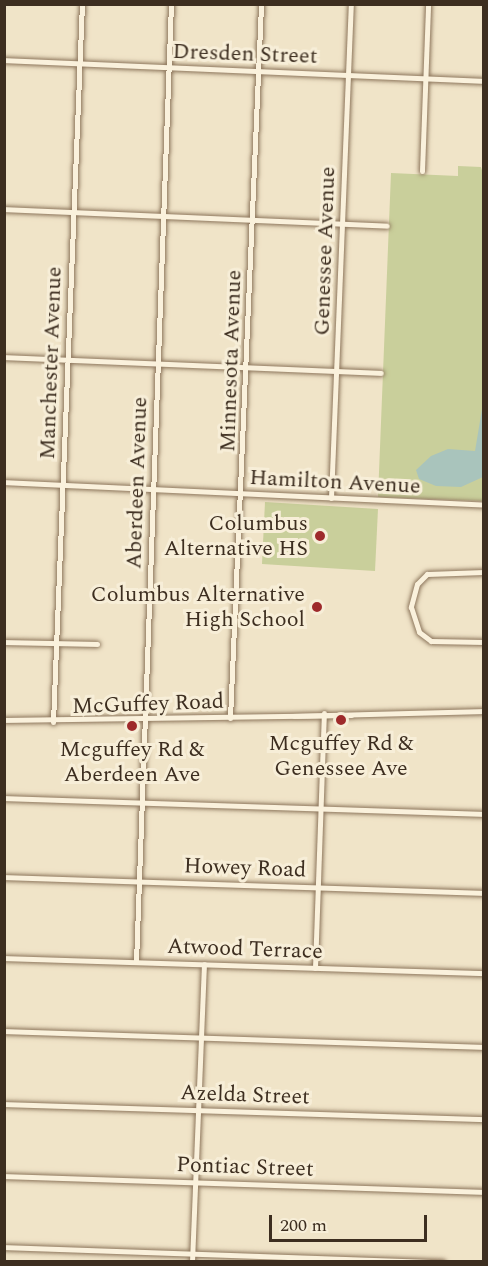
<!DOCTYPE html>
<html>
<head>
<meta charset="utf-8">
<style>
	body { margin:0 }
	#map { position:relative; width:488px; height:1266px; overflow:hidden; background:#f0e4c8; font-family:Spectral,serif }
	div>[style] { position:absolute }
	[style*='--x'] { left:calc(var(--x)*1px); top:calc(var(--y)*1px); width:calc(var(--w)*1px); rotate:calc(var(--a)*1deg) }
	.green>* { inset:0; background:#c9cf9b }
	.water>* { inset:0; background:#a9c4bc }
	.roads { filter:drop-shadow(0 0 2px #8d765c) drop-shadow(0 0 2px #8d765c) }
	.minor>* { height:5px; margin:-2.5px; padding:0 2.5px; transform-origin:2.5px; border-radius:2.5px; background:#faf1dc }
	.dots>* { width:16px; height:16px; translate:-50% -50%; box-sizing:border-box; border:3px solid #f7eed8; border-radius:50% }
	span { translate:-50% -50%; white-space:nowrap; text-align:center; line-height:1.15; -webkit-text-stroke:6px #f7eed8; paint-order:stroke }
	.street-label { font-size:22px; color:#3d2e20 }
	.poi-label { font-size:22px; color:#3d2e20 }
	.right { translate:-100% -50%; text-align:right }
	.frame { position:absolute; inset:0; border:6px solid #3d2e20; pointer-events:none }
	.scale { position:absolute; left:269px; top:1215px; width:158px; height:27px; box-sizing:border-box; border:3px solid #3d2e20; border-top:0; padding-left:8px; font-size:18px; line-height:21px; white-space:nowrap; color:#3d2e20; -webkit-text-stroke:4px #f7eed8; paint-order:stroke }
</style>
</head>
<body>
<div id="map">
	<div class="green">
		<i style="clip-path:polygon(458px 166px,481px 167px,484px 177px,483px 501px,378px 497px,391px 173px,458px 176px)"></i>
		<i style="clip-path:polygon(265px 502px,378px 509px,375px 571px,262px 564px)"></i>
	</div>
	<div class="water">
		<i style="clip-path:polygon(483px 403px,483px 477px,461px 487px,436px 486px,419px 479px,416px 470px,431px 456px,448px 449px,475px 451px)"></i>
	</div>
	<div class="roads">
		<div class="minor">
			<i style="--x:4;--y:60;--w:480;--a:2.5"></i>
			<i style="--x:422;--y:171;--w:167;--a:-87.9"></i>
			<i style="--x:4;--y:209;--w:383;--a:2.5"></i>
			<i style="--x:4;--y:357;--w:377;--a:2.4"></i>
			<i style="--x:4;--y:482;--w:481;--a:2.7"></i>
			<i style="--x:331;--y:498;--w:494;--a:-87.7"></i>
			<i style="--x:484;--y:572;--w:57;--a:178"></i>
			<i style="--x:427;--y:574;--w:14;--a:135"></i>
			<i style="--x:417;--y:584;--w:24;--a:105"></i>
			<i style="--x:411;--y:607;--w:26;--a:72"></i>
			<i style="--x:419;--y:632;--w:15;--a:37"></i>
			<i style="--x:431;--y:641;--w:53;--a:1.1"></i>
			<i style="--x:4;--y:642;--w:93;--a:1.2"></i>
			<i style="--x:294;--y:716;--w:190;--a:-1.5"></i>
			<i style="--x:230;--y:718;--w:715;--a:-87.51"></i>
			<i style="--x:4;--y:720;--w:347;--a:-0.8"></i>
			<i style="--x:53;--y:722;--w:719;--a:-87.69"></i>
			<i style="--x:4;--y:798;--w:480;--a:1.9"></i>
			<i style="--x:4;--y:877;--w:480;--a:1.9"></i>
			<i style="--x:4;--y:958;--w:480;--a:1.8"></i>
			<i style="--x:136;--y:962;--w:959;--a:-87.91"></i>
			<i style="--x:315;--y:968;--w:255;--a:-88"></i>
			<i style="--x:4;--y:1031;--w:480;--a:1.9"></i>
			<i style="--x:4;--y:1104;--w:480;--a:1.8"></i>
			<i style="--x:4;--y:1176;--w:480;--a:1.9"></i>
			<i style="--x:4;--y:1247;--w:439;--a:2"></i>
			<i style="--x:192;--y:1262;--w:298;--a:-87.7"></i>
		</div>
	</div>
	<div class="dots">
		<i style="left:320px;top:536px;background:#9e2a2b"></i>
		<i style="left:317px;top:607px;background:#9e2a2b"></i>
		<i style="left:341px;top:720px;background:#9e2a2b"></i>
		<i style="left:132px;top:726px;background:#9e2a2b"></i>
	</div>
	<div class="street-label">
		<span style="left:245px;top:54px;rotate:2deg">Dresden Street</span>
		<span style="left:325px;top:251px;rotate:-88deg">Genessee Avenue</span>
		<span style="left:231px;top:361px;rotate:-88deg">Minnesota Avenue</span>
		<span style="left:51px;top:363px;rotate:-88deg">Manchester Avenue</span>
		<span style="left:335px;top:482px;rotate:3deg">Hamilton Avenue</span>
		<span style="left:137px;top:483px;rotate:-88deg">Aberdeen Avenue</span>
		<span style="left:148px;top:704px;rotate:-2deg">McGuffey Road</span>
		<span style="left:245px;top:868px;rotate:2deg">Howey Road</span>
		<span style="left:245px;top:949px;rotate:2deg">Atwood Terrace</span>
		<span style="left:245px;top:1095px;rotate:2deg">Azelda Street</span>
		<span style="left:245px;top:1167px;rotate:2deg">Pontiac Street</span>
	</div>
	<div class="poi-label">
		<span class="right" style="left:308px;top:536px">Columbus<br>Alternative HS</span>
		<span class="right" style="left:305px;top:607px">Columbus Alternative<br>High School</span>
		<span style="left:341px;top:756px">Mcguffey Rd &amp;<br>Genessee Ave</span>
		<span style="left:132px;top:762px">Mcguffey Rd &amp;<br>Aberdeen Ave</span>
	</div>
	<div class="frame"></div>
	<div class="scale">200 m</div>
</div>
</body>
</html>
